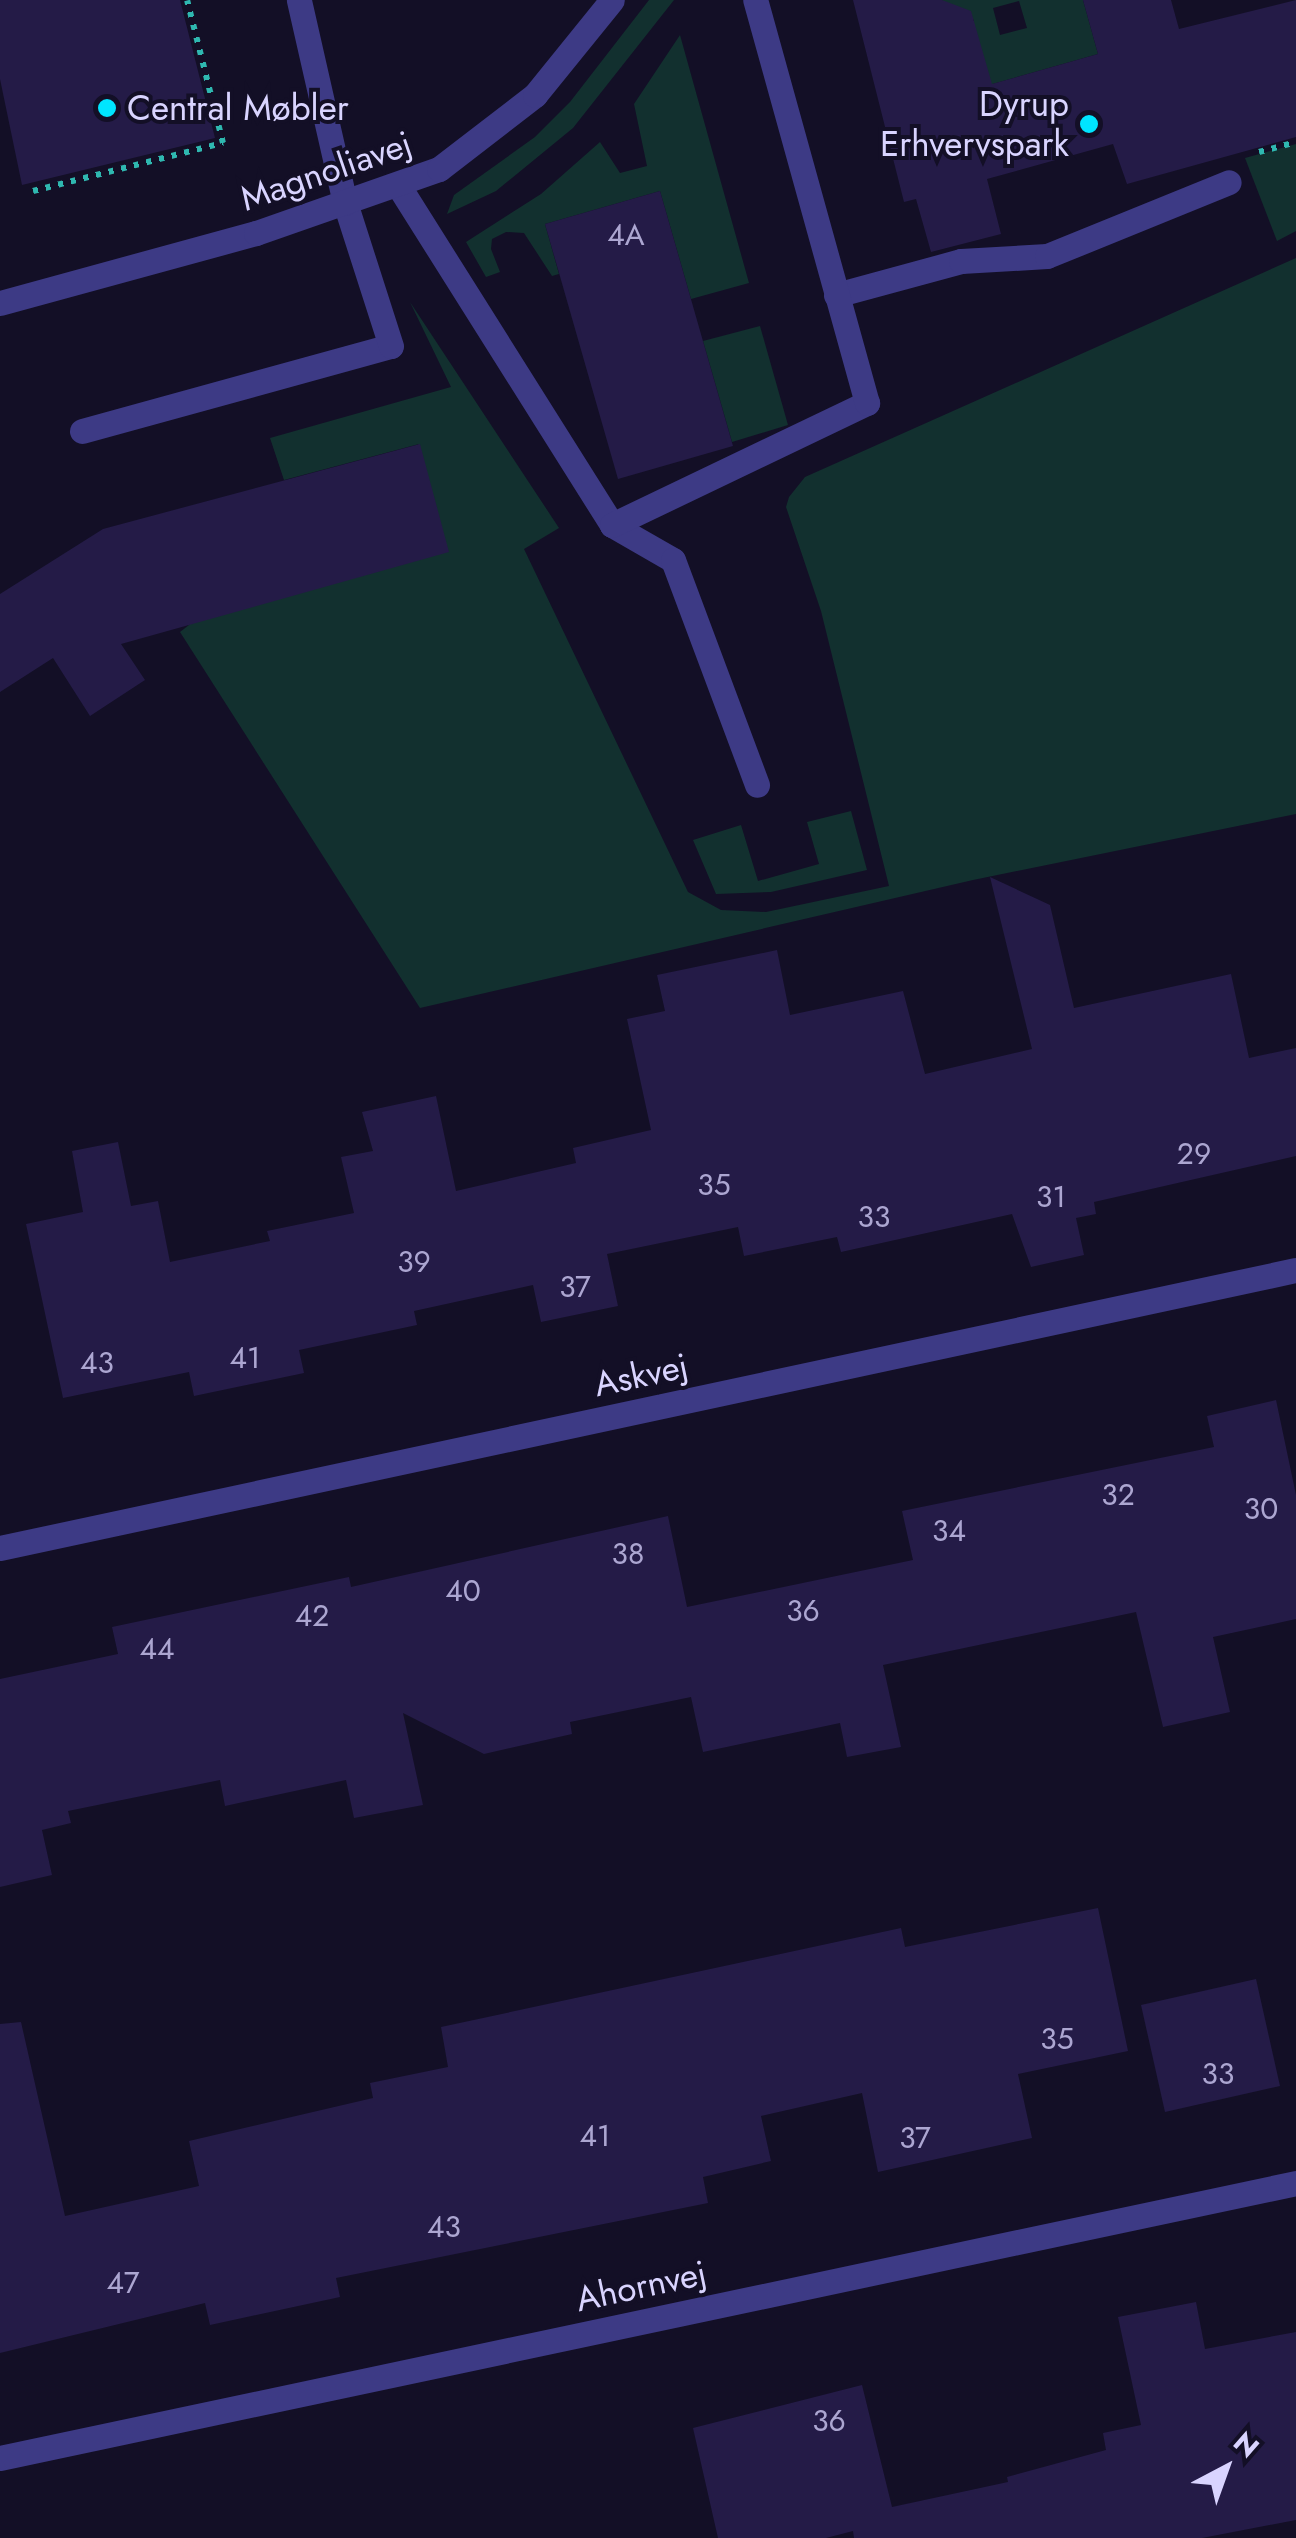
<!DOCTYPE html>
<html>
<head>
<meta charset="utf-8">
<style>
	body { margin:0 }
	#map { position:relative; width:1296px; height:2538px; overflow:hidden; background:#130f26; font-family:Jost,sans-serif }
	div>[style] { position:absolute }
	[style*='--x'] { left:calc(var(--x)*1px); top:calc(var(--y)*1px); width:calc(var(--w)*1px); rotate:calc(var(--a)*1deg) }
	.green>* { inset:0; background:#12302f }
	.building>* { inset:0; background:#241b47 }
	.path>* { height:6px; margin-top:-3px; transform-origin:0; background:repeating-linear-gradient(90deg,#2fb8b0 0 5px,transparent 0 13px) }
	.lane>* { height:25px; margin:-12.5px; padding:0 12.5px; transform-origin:12.5px; border-radius:12.5px; background:#3d3a85 }
	.street>* { height:25px; margin:-12.5px; padding:0 12.5px; transform-origin:12.5px; border-radius:12.5px; background:#3d3a85 }
	.dots>* { width:28px; height:28px; translate:-50% -50%; box-sizing:border-box; border:5px solid #130f26; border-radius:50% }
	span { translate:-50% -50%; white-space:nowrap; text-align:center; line-height:1.15; -webkit-text-stroke:8px #130f26; paint-order:stroke }
	.number-label { font-size:30px; color:#aca6d1 }
	.number-label span { -webkit-text-stroke-width:0 }
	.poi-label { font-size:35px; color:#d9d4ff }
	.right { translate:-100% -50%; text-align:right }
	.left { translate:0 -50%; text-align:left }
	.street-label { font-size:35px; color:#d9d4ff }
	.north { position:absolute; left:1176px; top:2418px; width:100px; height:100px; -webkit-text-stroke:8px #130f26; paint-order:stroke; rotate:41deg; font-size:28px; font-weight:700; line-height:40px; text-align:center; color:#d9d4ff }
	.north::after { content:''; display:block; margin:auto; width:35px; height:45px; background:#d9d4ff; clip-path:polygon(50% 0,100% 100%,50% 72%,0 100%) }
</style>
</head>
<body>
<div id="map">
	<div class="green">
		<i style="clip-path:polygon(649px 0,674px 0,573px 128px,496px 191px,447px 214px,454px 195px,535px 137px,570px 102px)"></i>
		<i style="clip-path:polygon(evenodd,942px 0,1083px 0,1098px 54px,968px 91px,974px 20px,945px 8px,942px 0,1019px 1px,1027px 28px,1000px 35px,993px 8px,1019px 1px)"></i>
		<i style="clip-path:polygon(680px 35px,749px 283px,691px 299px,660px 191px,545px 224px,559px 274px,552px 276px,524px 233px,506px 232px,492px 239px,491px 249px,500px 272px,486px 277px,466px 242px,541px 194px,600px 142px,620px 173px,647px 166px,634px 104px)"></i>
		<i style="clip-path:polygon(1296px 144px,1296px 231px,1277px 241px,1245px 158px)"></i>
		<i style="clip-path:polygon(1296px 258px,1296px 814px,973px 880px,420px 1008px,180px 632px,419px 444px,284px 480px,270px 438px,451px 387px,410px 302px,559px 528px,524px 549px,688px 892px,721px 910px,766px 912px,889px 886px,821px 611px,786px 507px,789px 497px,805px 477px)"></i>
		<i style="clip-path:polygon(760px 326px,788px 425px,732px 442px,703px 341px)"></i>
		<i style="clip-path:polygon(851px 811px,867px 870px,771px 892px,716px 894px,693px 840px,741px 825px,758px 881px,819px 864px,807px 822px)"></i>
	</div>
	<div class="building">
		<i style="clip-path:polygon(0 0,180px 0,215px 138px,22px 185px,0 79px)"></i>
		<i style="clip-path:polygon(853px 0,942px 0,971px 11px,992px 84px,1098px 54px,1083px 0,1171px 0,1179px 29px,1296px 0,1296px 137px,1127px 184px,1113px 144px,987px 179px,1001px 234px,931px 252px,916px 199px,904px 202px)"></i>
		<i style="clip-path:polygon(660px 191px,733px 446px,618px 479px,545px 224px)"></i>
		<i style="clip-path:polygon(420px 444px,449px 552px,121px 644px,145px 680px,90px 716px,53px 658px,0 692px,0 594px,103px 529px)"></i>
		<i style="clip-path:polygon(990px 877px,1050px 905px,1074px 1008px,1231px 974px,1249px 1058px,1296px 1048px,1296px 1156px,1094px 1202px,1096px 1214px,1076px 1218px,1084px 1255px,1031px 1267px,1012px 1214px,841px 1252px,837px 1237px,744px 1256px,738px 1227px,607px 1254px,618px 1306px,541px 1322px,533px 1285px,414px 1311px,417px 1325px,299px 1350px,304px 1373px,194px 1396px,189px 1372px,63px 1398px,26px 1224px,83px 1212px,72px 1151px,118px 1142px,131px 1206px,158px 1201px,170px 1262px,270px 1241px,267px 1231px,354px 1213px,341px 1157px,373px 1151px,362px 1112px,436px 1096px,456px 1191px,576px 1163px,573px 1148px,651px 1130px,627px 1019px,665px 1011px,657px 975px,777px 950px,790px 1015px,903px 991px,925px 1074px,1032px 1049px)"></i>
		<i style="clip-path:polygon(1276px 1400px,1296px 1495px,1296px 1619px,1213px 1637px,1230px 1712px,1163px 1727px,1136px 1612px,883px 1665px,901px 1747px,847px 1757px,840px 1723px,703px 1752px,691px 1697px,570px 1722px,572px 1734px,484px 1754px,403px 1713px,423px 1805px,354px 1818px,346px 1780px,225px 1806px,220px 1780px,68px 1811px,71px 1823px,42px 1830px,52px 1875px,0 1887px,0 1679px,118px 1654px,112px 1627px,349px 1577px,351px 1587px,668px 1516px,687px 1607px,913px 1560px,902px 1511px,1214px 1447px,1207px 1416px)"></i>
		<i style="clip-path:polygon(1098px 1908px,1128px 2051px,1018px 2074px,1032px 2138px,878px 2172px,862px 2093px,761px 2116px,771px 2161px,703px 2177px,708px 2203px,336px 2278px,340px 2297px,210px 2325px,205px 2303px,0 2353px,0 2024px,21px 2022px,65px 2216px,199px 2186px,189px 2141px,373px 2098px,370px 2083px,448px 2067px,441px 2027px,901px 1928px,905px 1947px)"></i>
		<i style="clip-path:polygon(1256px 1979px,1280px 2086px,1165px 2112px,1141px 2005px)"></i>
		<i style="clip-path:polygon(1196px 2302px,1205px 2349px,1296px 2332px,1296px 2520px,1202px 2538px,854px 2538px,853px 2531px,826px 2538px,718px 2538px,693px 2428px,862px 2385px,892px 2507px,1008px 2482px,1007px 2477px,1106px 2450px,1103px 2433px,1141px 2425px,1118px 2317px)"></i>
	</div>
	<div class="path">
		<i style="--x:1259;--y:152;--w:38;--a:-15"></i>
		<i style="--x:33;--y:191;--w:196;--a:-14.2"></i>
		<i style="--x:223;--y:143;--w:147;--a:-104.1"></i>
	</div>
	<div class="lane">
		<i style="--x:398;--y:185;--w:402;--a:57.8"></i>
		<i style="--x:612;--y:525;--w:70;--a:29.8"></i>
		<i style="--x:673;--y:560;--w:240;--a:69.5"></i>
		<i style="--x:836;--y:295;--w:130;--a:-15.2"></i>
		<i style="--x:961;--y:261;--w:86;--a:-3.3"></i>
		<i style="--x:1047;--y:256;--w:196;--a:-22.1"></i>
		<i style="--x:82;--y:431;--w:320;--a:-15.4"></i>
		<i style="--x:391;--y:346;--w:150;--a:-107.8"></i>
		<i style="--x:345;--y:203;--w:208;--a:-102.8"></i>
		<i style="--x:612;--y:525;--w:283;--a:-25.6"></i>
		<i style="--x:867;--y:403;--w:418;--a:-105.5"></i>
	</div>
	<div class="street">
		<i style="--x:0;--y:303;--w:265;--a:-15.3"></i>
		<i style="--x:256;--y:233;--w:194;--a:-19.3"></i>
		<i style="--x:439;--y:169;--w:121;--a:-37.6"></i>
		<i style="--x:535;--y:95;--w:122;--a:-51"></i>
		<i style="--x:0;--y:1548;--w:1325;--a:-12.11"></i>
		<i style="--x:0;--y:2458;--w:1325;--a:-11.98"></i>
	</div>
	<div class="dots">
		<i style="left:107px;top:108px;background:#00e5ff"></i>
		<i style="left:1089px;top:124px;background:#00e5ff"></i>
	</div>
	<div class="number-label">
		<span style="left:626px;top:235px">4A</span>
		<span style="left:1194px;top:1154px">29</span>
		<span style="left:714px;top:1185px">35</span>
		<span style="left:1051px;top:1197px">31</span>
		<span style="left:874px;top:1217px">33</span>
		<span style="left:414px;top:1262px">39</span>
		<span style="left:575px;top:1287px">37</span>
		<span style="left:245px;top:1358px">41</span>
		<span style="left:97px;top:1363px">43</span>
		<span style="left:1118px;top:1495px">32</span>
		<span style="left:1261px;top:1509px">30</span>
		<span style="left:949px;top:1531px">34</span>
		<span style="left:628px;top:1554px">38</span>
		<span style="left:463px;top:1591px">40</span>
		<span style="left:803px;top:1611px">36</span>
		<span style="left:312px;top:1616px">42</span>
		<span style="left:157px;top:1649px">44</span>
		<span style="left:1057px;top:2039px">35</span>
		<span style="left:1218px;top:2074px">33</span>
		<span style="left:595px;top:2136px">41</span>
		<span style="left:915px;top:2138px">37</span>
		<span style="left:444px;top:2227px">43</span>
		<span style="left:123px;top:2283px">47</span>
		<span style="left:829px;top:2421px">36</span>
	</div>
	<div class="poi-label">
		<span class="right" style="left:1069px;top:124px">Dyrup<br>Erhvervspark</span>
		<span class="left" style="left:127px;top:108px">Central Møbler</span>
	</div>
	<div class="street-label">
		<span style="left:326px;top:171px;rotate:-19deg">Magnoliavej</span>
		<span style="left:641px;top:1375px;rotate:-12deg">Askvej</span>
		<span style="left:641px;top:2286px;rotate:-12deg">Ahornvej</span>
	</div>
	<div class="north">N</div>
</div>
</body>
</html>
